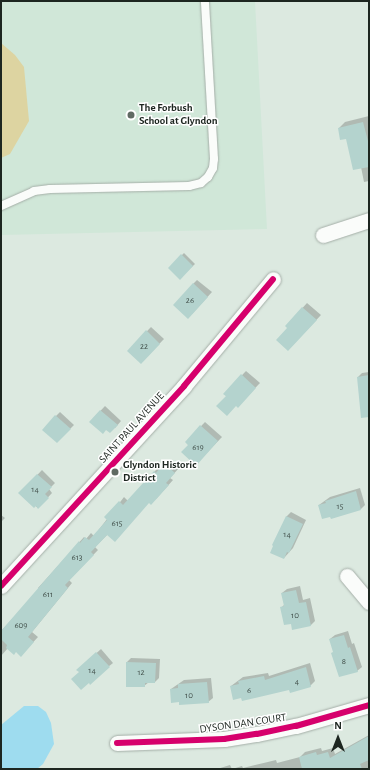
<!DOCTYPE html>
<html>
<head>
<meta charset="utf-8">
<style>
	body { margin:0 }
	#map { position:relative; width:370px; height:770px; overflow:hidden; background:#dce9e0; font-family:"Alegreya Sans",sans-serif }
	div>[style] { position:absolute }
	[style*='--x'] { left:calc(var(--x)*1px); top:calc(var(--y)*1px); width:calc(var(--w)*1px); rotate:calc(var(--a)*1deg) }
	.built>* { inset:0; background:#d0e7d8 }
	.green>* { inset:0; background:#ddd4a1 }
	.water>* { inset:0; background:#9edcef }
	.shadow>* { inset:0; background:#0003 }
	.building>* { inset:0; background:#b4d3ce }
	.roads { filter:drop-shadow(0 0 1px #a4aea7) drop-shadow(0 0 1px #a4aea7) }
	.lane>* { height:8px; margin:-4px; padding:0 4px; transform-origin:4px; border-radius:4px; background:#fafcfa }
	.street>* { height:15px; margin:-7.5px; padding:0 7.5px; transform-origin:7.5px; border-radius:7.5px; background:#fafcfa }
	.cycleway>* { height:6px; margin:-3px; padding:0 3px; transform-origin:3px; border-radius:3px; background:#d6006c }
	.dots>* { width:11px; height:11px; translate:-50% -50%; box-sizing:border-box; border:2px solid #fff; border-radius:50% }
	span { translate:-50% -50%; white-space:nowrap; text-align:center; line-height:1.15; -webkit-text-stroke:3px #fff; paint-order:stroke }
	.number-label { font-size:9px; color:#43514c }
	.number-label span { -webkit-text-stroke-width:0 }
	.poi-label { font-size:11px; color:#1d2620; font-weight:700 }
	.left { translate:0 -50%; text-align:left }
	.street-label { font-size:11px; color:#1d2620 }
	.frame { position:absolute; inset:0; border:2px solid #1d2620; pointer-events:none }
	.north { position:absolute; left:318px; top:718px; width:40px; height:40px; -webkit-text-stroke:3px #fff; paint-order:stroke; rotate:0deg; font-size:11px; font-weight:700; line-height:16px; text-align:center; color:#1d2620 }
	.north::after { content:''; display:block; margin:auto; width:14px; height:18px; background:#1d2620; clip-path:polygon(50% 0,100% 100%,50% 72%,0 100%) }
</style>
</head>
<body>
<div id="map">
	<div class="built">
		<i style="clip-path:polygon(1px 1px,255px 1px,267px 229px,1px 235px)"></i>
	</div>
	<div class="green">
		<i style="clip-path:polygon(1px 43px,15px 55px,24px 67px,29px 121px,10px 154px,1px 158px)"></i>
	</div>
	<div class="water">
		<i style="clip-path:polygon(24px 706px,38px 706px,46px 712px,51px 723px,54px 744px,43px 764px,37px 769px,1px 769px,1px 725px)"></i>
	</div>
	<div class="shadow">
		<i style="clip-path:polygon(369px 116px,369px 181px,364px 182px,361px 167px,347px 137px,339px 128px,345px 122px)"></i>
		<i style="clip-path:polygon(184px 253px,195px 264px,180px 278px,169px 268px)"></i>
		<i style="clip-path:polygon(197px 280px,212px 292px,192px 314px,193px 284px)"></i>
		<i style="clip-path:polygon(307px 303px,321px 315px,288px 350px,288px 328px,286px 326px)"></i>
		<i style="clip-path:polygon(151px 327px,164px 339px,141px 363px,128px 351px)"></i>
		<i style="clip-path:polygon(246px 371px,260px 383px,242px 402px,237px 405px,224px 394px)"></i>
		<i style="clip-path:polygon(369px 372px,369px 417px,358px 377px,362px 373px)"></i>
		<i style="clip-path:polygon(105px 406px,121px 421px,115px 428px,90px 422px)"></i>
		<i style="clip-path:polygon(60px 412px,74px 425px,57px 442px,56px 416px)"></i>
		<i style="clip-path:polygon(205px 422px,222px 437px,200px 460px,186px 442px)"></i>
		<i style="clip-path:polygon(170px 460px,179px 468px,170px 478px,173px 480px,156px 499px,149px 502px,108px 534px,95px 547px,98px 550px,69px 580px,72px 583px,32px 632px,38px 637px,25px 651px,16px 651px,8px 648px,1px 656px,1px 631px,39px 590px,38px 588px,84px 537px,86px 539px,91px 533px,94px 536px,124px 497px,128px 501px,154px 472px,159px 467px,161px 469px)"></i>
		<i style="clip-path:polygon(42px 470px,55px 483px,49px 489px,52px 493px,38px 508px,20px 493px)"></i>
		<i style="clip-path:polygon(360px 488px,365px 505px,361px 509px,332px 518px,319px 505px,330px 497px)"></i>
		<i style="clip-path:polygon(291px 512px,306px 520px,293px 548px,284px 558px,286px 517px)"></i>
		<i style="clip-path:polygon(1px 515px,5px 518px,1px 522px)"></i>
		<i style="clip-path:polygon(300px 586px,303px 600px,310px 598px,315px 621px,311px 625px,293px 629px,292px 623px,281px 608px,285px 604px,282px 593px,287px 589px)"></i>
		<i style="clip-path:polygon(348px 631px,352px 644px,354px 643px,362px 667px,357px 671px,334px 651px,330px 639px,335px 635px)"></i>
		<i style="clip-path:polygon(101px 649px,113px 663px,89px 682px,78px 670px)"></i>
		<i style="clip-path:polygon(131px 658px,160px 659px,159px 678px,155px 682px,149px 682px,144px 686px,127px 662px)"></i>
		<i style="clip-path:polygon(310px 663px,315px 681px,310px 686px,290px 689px,231px 686px,243px 677px,268px 673px,269px 676px)"></i>
		<i style="clip-path:polygon(211px 678px,213px 698px,208px 702px,180px 701px,171px 689px,184px 680px)"></i>
		<i style="clip-path:polygon(369px 735px,368px 769px,217px 769px,230px 765px,232px 769px,242px 766px,243px 768px,276px 760px,277px 763px,300px 757px,305px 752px,321px 748px,322px 751px,333px 748px,335px 754px)"></i>
	</div>
	<div class="building">
		<i style="clip-path:polygon(363px 122px,368px 141px,369px 141px,369px 167px,353px 170px,346px 139px,340px 140px,338px 128px)"></i>
		<i style="clip-path:polygon(181px 254px,193px 266px,180px 280px,168px 268px)"></i>
		<i style="clip-path:polygon(193px 283px,208px 297px,188px 319px,173px 305px)"></i>
		<i style="clip-path:polygon(302px 307px,317px 320px,288px 351px,276px 340px,287px 328px,285px 326px)"></i>
		<i style="clip-path:polygon(146px 330px,160px 344px,141px 364px,127px 351px)"></i>
		<i style="clip-path:polygon(241px 374px,256px 388px,238px 408px,236px 406px,227px 416px,216px 406px,226px 396px,223px 394px)"></i>
		<i style="clip-path:polygon(369px 375px,369px 417px,361px 418px,357px 377px)"></i>
		<i style="clip-path:polygon(100px 410px,118px 425px,110px 433px,106px 430px,103px 434px,89px 422px)"></i>
		<i style="clip-path:polygon(55px 415px,71px 429px,57px 443px,42px 430px)"></i>
		<i style="clip-path:polygon(200px 425px,218px 441px,196px 466px,181px 452px,188px 445px,185px 442px)"></i>
		<i style="clip-path:polygon(164px 463px,175px 473px,166px 483px,169px 485px,151px 505px,149px 503px,115px 542px,107px 535px,91px 552px,94px 555px,65px 585px,68px 588px,28px 637px,34px 642px,21px 657px,16px 652px,14px 655px,6px 648px,7px 645px,1px 639px,1px 631px,79px 541px,80px 543px,85px 537px,89px 540px,107px 520px,104px 517px,119px 501px,123px 505px,154px 471px,156px 473px)"></i>
		<i style="clip-path:polygon(37px 474px,52px 487px,45px 494px,49px 498px,38px 509px,36px 506px,34px 508px,18px 493px)"></i>
		<i style="clip-path:polygon(356px 491px,361px 510px,331px 519px,330px 517px,322px 519px,318px 505px,326px 503px,325px 501px)"></i>
		<i style="clip-path:polygon(286px 516px,303px 524px,289px 553px,287px 552px,284px 559px,270px 553px,273px 546px,272px 545px)"></i>
		<i style="clip-path:polygon(296px 590px,299px 603px,306px 602px,311px 626px,292px 630px,291px 624px,284px 625px,280px 607px,284px 606px,281px 593px)"></i>
		<i style="clip-path:polygon(344px 635px,348px 648px,350px 647px,358px 672px,339px 677px,331px 653px,333px 652px,329px 639px)"></i>
		<i style="clip-path:polygon(96px 652px,110px 667px,90px 685px,89px 683px,81px 690px,71px 679px,79px 672px,76px 670px)"></i>
		<i style="clip-path:polygon(126px 662px,156px 663px,155px 683px,145px 683px,145px 687px,126px 687px)"></i>
		<i style="clip-path:polygon(306px 667px,311px 687px,290px 693px,289px 690px,242px 701px,241px 698px,233px 700px,230px 686px,239px 684px,238px 681px,264px 676px,265px 680px)"></i>
		<i style="clip-path:polygon(207px 682px,209px 703px,179px 705px,179px 702px,171px 703px,170px 689px,178px 688px,178px 684px)"></i>
		<i style="clip-path:polygon(369px 736px,369px 760px,360px 764px,362px 769px,302px 769px,299px 757px,316px 752px,317px 755px,328px 752px,330px 758px)"></i>
	</div>
	<div class="roads">
		<div class="lane">
			<i style="--x:1;--y:206;--w:36;--a:-24"></i>
			<i style="--x:34;--y:191;--w:16;--a:-7"></i>
			<i style="--x:50;--y:189;--w:139;--a:-1.2"></i>
			<i style="--x:189;--y:186;--w:12;--a:-14"></i>
			<i style="--x:201;--y:183;--w:9;--a:-41"></i>
			<i style="--x:208;--y:177;--w:10;--a:-61"></i>
			<i style="--x:213;--y:168;--w:9;--a:-84"></i>
			<i style="--x:214;--y:159;--w:158;--a:-93.3"></i>
		</div>
		<div class="street">
			<i style="--x:323;--y:235;--w:48;--a:-18.1"></i>
			<i style="--x:347;--y:576;--w:34;--a:50"></i>
			<i style="--x:1;--y:586;--w:271;--a:-47.5"></i>
			<i style="--x:184;--y:386;--w:139;--a:-50.2"></i>
			<i style="--x:117;--y:743;--w:107;--a:-2.1"></i>
			<i style="--x:224;--y:739;--w:33;--a:-9"></i>
			<i style="--x:257;--y:734;--w:40;--a:-12"></i>
			<i style="--x:296;--y:726;--w:76;--a:-16"></i>
		</div>
	</div>
	<div class="cycleway">
		<i style="--x:1;--y:586;--w:271;--a:-47.5"></i>
		<i style="--x:184;--y:386;--w:139;--a:-50.2"></i>
		<i style="--x:117;--y:743;--w:107;--a:-2.1"></i>
		<i style="--x:224;--y:739;--w:33;--a:-9"></i>
		<i style="--x:257;--y:734;--w:40;--a:-12"></i>
		<i style="--x:296;--y:726;--w:76;--a:-16"></i>
	</div>
	<div class="dots">
		<i style="left:131px;top:115px;background:#606a63"></i>
		<i style="left:115px;top:472px;background:#606a63"></i>
	</div>
	<div class="number-label">
		<span style="left:190px;top:301px">26</span>
		<span style="left:144px;top:347px">22</span>
		<span style="left:198px;top:448px">619</span>
		<span style="left:35px;top:490px">14</span>
		<span style="left:340px;top:507px">15</span>
		<span style="left:117px;top:524px">615</span>
		<span style="left:287px;top:535px">14</span>
		<span style="left:77px;top:558px">613</span>
		<span style="left:48px;top:595px">611</span>
		<span style="left:295px;top:616px">10</span>
		<span style="left:21px;top:626px">609</span>
		<span style="left:344px;top:662px">8</span>
		<span style="left:92px;top:671px">14</span>
		<span style="left:141px;top:673px">12</span>
		<span style="left:297px;top:682px">4</span>
		<span style="left:249px;top:691px">6</span>
		<span style="left:189px;top:696px">10</span>
	</div>
	<div class="poi-label">
		<span class="left" style="left:139px;top:115px">The Forbush<br>School at Glyndon</span>
		<span class="left" style="left:123px;top:472px">Glyndon Historic<br>District</span>
	</div>
	<div class="street-label">
		<span style="left:132px;top:428px;rotate:-48deg">SAINT PAUL AVENUE</span>
		<span style="left:243px;top:724px;rotate:-8deg">DYSON DAN COURT</span>
	</div>
	<div class="frame"></div>
	<div class="north">N</div>
</div>
</body>
</html>
